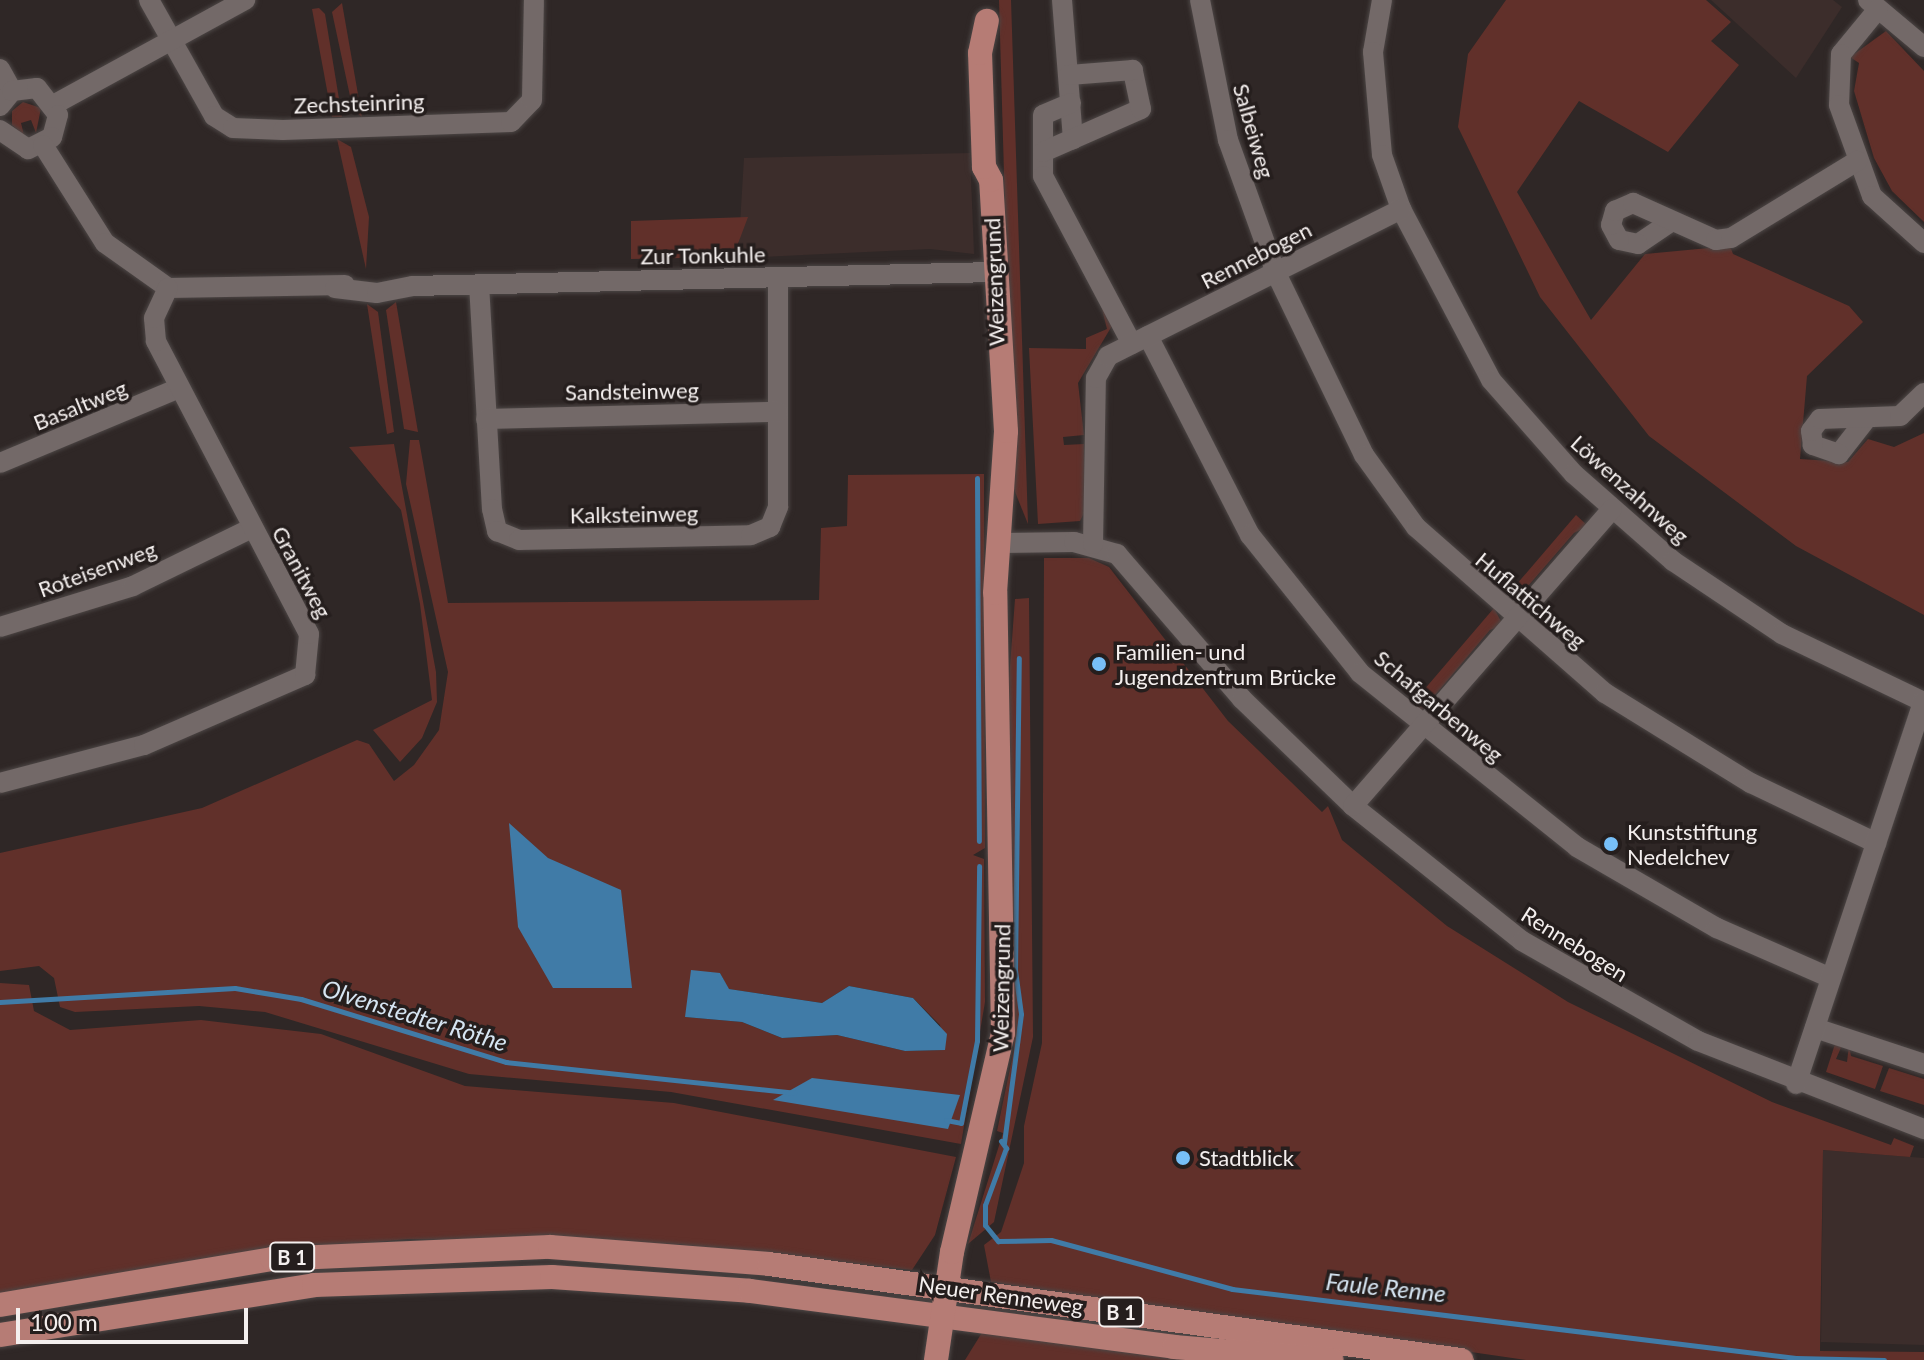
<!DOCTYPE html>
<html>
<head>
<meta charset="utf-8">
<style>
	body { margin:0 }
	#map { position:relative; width:1924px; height:1360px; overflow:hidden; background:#2f2726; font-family:Lato,sans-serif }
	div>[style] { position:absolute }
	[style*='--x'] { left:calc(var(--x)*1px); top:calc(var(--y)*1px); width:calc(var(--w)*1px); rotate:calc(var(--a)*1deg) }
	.built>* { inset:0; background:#3c2d2b }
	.green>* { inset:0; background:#61302a }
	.water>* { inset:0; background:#407ba7 }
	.stream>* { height:5px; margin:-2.5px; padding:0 2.5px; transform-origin:2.5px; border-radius:2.5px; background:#407ba7 }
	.roads { filter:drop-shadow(0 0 2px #4c4645) drop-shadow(0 0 2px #4c4645) }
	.minor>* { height:20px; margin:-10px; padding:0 10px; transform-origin:10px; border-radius:10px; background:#736968 }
	.major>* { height:24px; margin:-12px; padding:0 12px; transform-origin:12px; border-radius:12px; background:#b67c75 }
	.dots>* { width:22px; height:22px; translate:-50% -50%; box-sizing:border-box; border:4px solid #251e1d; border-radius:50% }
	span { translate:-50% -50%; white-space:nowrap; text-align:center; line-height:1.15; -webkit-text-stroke:7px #251e1d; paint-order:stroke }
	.shield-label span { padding:2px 6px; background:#251e1d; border:2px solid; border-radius:6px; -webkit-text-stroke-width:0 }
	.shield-label { font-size:20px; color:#f4efee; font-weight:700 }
	.street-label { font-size:22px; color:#f4efee }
	.poi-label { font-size:22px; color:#f4efee }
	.left { translate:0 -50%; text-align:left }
	.water-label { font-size:24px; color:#d6e5f2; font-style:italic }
	.scale { position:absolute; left:16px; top:1308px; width:232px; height:36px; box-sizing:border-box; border:4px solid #f4efee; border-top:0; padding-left:10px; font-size:24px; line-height:28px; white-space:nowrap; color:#f4efee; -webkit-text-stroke:6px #251e1d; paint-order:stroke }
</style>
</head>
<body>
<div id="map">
	<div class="built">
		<i style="clip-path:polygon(1711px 0,1833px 0,1842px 7px,1796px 78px)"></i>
		<i style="clip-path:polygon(970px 153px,974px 254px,930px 249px,738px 258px,744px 158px)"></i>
		<i style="clip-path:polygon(1823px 1150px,1924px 1158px,1924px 1345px,1821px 1342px)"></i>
	</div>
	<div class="green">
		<i style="clip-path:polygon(999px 0,1011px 0,1028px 524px,1013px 487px)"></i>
		<i style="clip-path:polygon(1506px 0,1706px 0,1731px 22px,1711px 41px,1739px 65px,1668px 152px,1579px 101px,1517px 192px,1591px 320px,1645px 254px,1730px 246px,1733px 254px,1849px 306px,1863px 322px,1807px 376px,1800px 459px,1848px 462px,1868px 439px,1894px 447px,1924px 433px,1924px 615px,1796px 546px,1649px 436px,1540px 297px,1458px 127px,1468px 54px)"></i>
		<i style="clip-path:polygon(342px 3px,362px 117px,353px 110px,332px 12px)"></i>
		<i style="clip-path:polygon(319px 8px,325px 14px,342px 117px,332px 117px,312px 9px)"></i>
		<i style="clip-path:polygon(1886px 31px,1924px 71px,1924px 222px,1892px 191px,1874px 158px,1854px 91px,1859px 63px,1850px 57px)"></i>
		<i style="clip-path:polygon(23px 102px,41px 108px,36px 133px,31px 120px,21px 123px,24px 135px,12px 125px,12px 111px)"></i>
		<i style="clip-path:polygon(337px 139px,351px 147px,369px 217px,366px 269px)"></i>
		<i style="clip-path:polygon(748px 217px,733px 257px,631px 259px,631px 221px)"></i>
		<i style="clip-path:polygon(396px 302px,418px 432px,404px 429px,386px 310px)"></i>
		<i style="clip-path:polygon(367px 304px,378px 312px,394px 432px,387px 434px)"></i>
		<i style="clip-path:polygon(1101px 305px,1116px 319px,1078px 383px,1084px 435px,1063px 437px,1064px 445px,1084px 444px,1085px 511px,1080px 521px,1038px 524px,1029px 348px,1086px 349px,1086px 338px,1107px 329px)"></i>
		<i style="clip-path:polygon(evenodd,410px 440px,419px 440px,448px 603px,819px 600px,821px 528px,847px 526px,848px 475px,984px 474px,985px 848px,973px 855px,984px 859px,985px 1002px,961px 1144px,671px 1092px,469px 1074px,265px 1012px,199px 1006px,75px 1012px,60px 1007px,54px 978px,39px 966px,0 971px,0 853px,202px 808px,357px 740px,369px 744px,394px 781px,414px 765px,439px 730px,448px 672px,406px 484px,410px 440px,720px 973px,728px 989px,822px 1003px,849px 986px,913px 998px,940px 1025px,944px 1050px,905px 1051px,837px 1035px,782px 1038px,742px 1022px,685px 1017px,720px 973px)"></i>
		<i style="clip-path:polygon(394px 444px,436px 672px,437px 702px,422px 738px,400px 762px,373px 730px,432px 700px,420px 604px,401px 510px,349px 447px)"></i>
		<i style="clip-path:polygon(1576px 515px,1588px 526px,1574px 533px,1522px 593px,1524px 601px,1512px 605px,1504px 599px)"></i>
		<i style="clip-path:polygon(1044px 558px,1089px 558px,1109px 567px,1228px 721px,1322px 812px,1328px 806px,1342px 840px,1447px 926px,1568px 1002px,1772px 1102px,1891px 1145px,1894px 1138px,1914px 1146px,1910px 1157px,1823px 1150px,1820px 1351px,1924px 1352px,1924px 1360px,1526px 1360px,991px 1282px,984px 1245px,1001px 1232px,1024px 1163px,1024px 1126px,1042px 1043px)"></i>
		<i style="clip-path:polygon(1029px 598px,1033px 1037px,994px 1222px,968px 1244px,1003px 1133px,997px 1131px,1014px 1049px,1008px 693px,1015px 599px)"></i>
		<i style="clip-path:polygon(1494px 608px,1503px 625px,1490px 630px,1420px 713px,1411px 705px)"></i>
		<i style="clip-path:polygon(0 983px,29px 985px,34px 1011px,70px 1030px,201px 1020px,321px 1034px,465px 1086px,674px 1103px,956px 1157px,935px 1235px,912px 1270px,677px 1244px,408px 1239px,209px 1258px,0 1296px)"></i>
		<i style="clip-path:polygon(1836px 1041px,1843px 1043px,1836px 1059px,1847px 1062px,1849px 1045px,1851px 1056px,1883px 1066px,1875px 1089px,1826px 1072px)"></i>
		<i style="clip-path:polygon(1889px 1068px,1924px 1079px,1924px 1105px,1880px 1091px)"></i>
		<i style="clip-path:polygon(983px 1331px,1220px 1360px,965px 1360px)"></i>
	</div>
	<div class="water">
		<i style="clip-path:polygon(509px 823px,548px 858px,621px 890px,632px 988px,553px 988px,518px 927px)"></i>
		<i style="clip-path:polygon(691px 970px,720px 973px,729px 989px,822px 1003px,849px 986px,913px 998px,947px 1034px,945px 1050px,905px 1051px,837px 1035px,782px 1038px,742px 1022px,685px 1017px)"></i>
		<i style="clip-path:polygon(812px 1078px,960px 1095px,948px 1129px,773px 1100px)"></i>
	</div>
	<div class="stream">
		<i style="--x:977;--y:478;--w:363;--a:89.7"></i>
		<i style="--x:0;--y:1002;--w:235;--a:-3.4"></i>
		<i style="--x:235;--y:988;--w:67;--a:9.5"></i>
		<i style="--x:301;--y:999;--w:214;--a:17.1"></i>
		<i style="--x:506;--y:1062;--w:290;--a:6.1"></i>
		<i style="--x:946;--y:1120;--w:15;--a:11"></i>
		<i style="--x:961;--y:1123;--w:84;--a:-79"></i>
		<i style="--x:977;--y:1041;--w:175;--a:-89.3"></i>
		<i style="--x:1001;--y:1141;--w:9;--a:54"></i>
		<i style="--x:1006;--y:1148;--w:61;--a:110.2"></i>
		<i style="--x:985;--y:1205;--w:20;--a:90"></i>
		<i style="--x:985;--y:1225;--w:21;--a:51"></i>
		<i style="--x:998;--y:1241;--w:53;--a:-1.1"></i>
		<i style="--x:1051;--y:1240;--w:188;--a:15.1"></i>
		<i style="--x:1232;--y:1289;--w:568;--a:6.97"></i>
		<i style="--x:1796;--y:1358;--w:88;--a:1.3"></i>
		<i style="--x:1004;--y:1143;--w:130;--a:-82.5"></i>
		<i style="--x:1021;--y:1014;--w:44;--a:-97.8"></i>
		<i style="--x:1015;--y:970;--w:312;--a:-89.3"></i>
	</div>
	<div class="roads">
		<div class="minor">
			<i style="--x:149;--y:0;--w:133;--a:60.7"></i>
			<i style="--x:214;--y:116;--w:22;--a:32"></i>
			<i style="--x:233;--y:128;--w:50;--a:2.3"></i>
			<i style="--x:283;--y:130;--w:228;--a:-2"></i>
			<i style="--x:511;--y:122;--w:30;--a:-46"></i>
			<i style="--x:532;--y:100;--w:100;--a:-88.9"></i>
			<i style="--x:1062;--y:0;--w:140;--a:85.5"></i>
			<i style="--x:1200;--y:0;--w:143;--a:78.7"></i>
			<i style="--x:1228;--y:140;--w:141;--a:70.2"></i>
			<i style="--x:1276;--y:273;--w:202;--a:64.2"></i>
			<i style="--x:1364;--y:455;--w:89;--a:54.2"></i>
			<i style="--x:1416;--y:527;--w:252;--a:41.3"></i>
			<i style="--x:1605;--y:693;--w:172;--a:31.7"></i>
			<i style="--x:1751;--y:783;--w:139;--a:25.6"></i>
			<i style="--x:1382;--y:0;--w:53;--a:99.8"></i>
			<i style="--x:1373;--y:52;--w:103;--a:85"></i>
			<i style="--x:1382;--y:155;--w:57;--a:70.6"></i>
			<i style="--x:1401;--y:209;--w:193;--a:62.2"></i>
			<i style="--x:1491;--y:380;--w:125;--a:48.6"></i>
			<i style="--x:1574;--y:474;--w:132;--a:41.3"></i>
			<i style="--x:1673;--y:561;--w:131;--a:33.8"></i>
			<i style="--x:1782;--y:634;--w:157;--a:25.6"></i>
			<i style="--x:1868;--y:0;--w:73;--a:40"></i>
			<i style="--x:1878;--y:9;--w:58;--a:129.4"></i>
			<i style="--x:1841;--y:54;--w:51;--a:92.2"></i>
			<i style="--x:1839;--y:105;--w:97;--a:70.1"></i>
			<i style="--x:1872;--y:196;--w:70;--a:42.1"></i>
			<i style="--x:0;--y:69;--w:25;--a:61"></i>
			<i style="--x:1071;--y:103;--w:30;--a:157"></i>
			<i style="--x:1043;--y:115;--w:61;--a:90"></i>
			<i style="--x:1043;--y:176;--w:190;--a:62.1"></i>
			<i style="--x:55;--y:104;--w:217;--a:-28.7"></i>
			<i style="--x:0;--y:106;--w:19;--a:-51"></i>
			<i style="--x:12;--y:91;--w:25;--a:-7"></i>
			<i style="--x:37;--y:88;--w:34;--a:52"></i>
			<i style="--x:58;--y:115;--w:23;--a:105"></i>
			<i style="--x:52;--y:137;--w:27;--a:153"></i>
			<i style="--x:28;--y:149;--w:34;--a:-146"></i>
			<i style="--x:43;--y:145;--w:116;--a:57.7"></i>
			<i style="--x:105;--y:243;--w:77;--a:35.5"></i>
			<i style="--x:168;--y:288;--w:177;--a:-1"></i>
			<i style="--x:1043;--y:152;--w:107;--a:-23.7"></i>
			<i style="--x:1141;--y:109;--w:40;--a:-102"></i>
			<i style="--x:1133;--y:70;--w:64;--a:175.5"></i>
			<i style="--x:1672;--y:221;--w:41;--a:145.9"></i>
			<i style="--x:1638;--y:244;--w:19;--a:-168"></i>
			<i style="--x:1619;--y:240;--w:17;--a:-118"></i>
			<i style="--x:1611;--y:225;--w:15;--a:-74"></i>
			<i style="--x:1615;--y:211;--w:20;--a:-24"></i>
			<i style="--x:1633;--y:203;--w:91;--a:24"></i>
			<i style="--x:1716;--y:240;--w:15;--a:-8"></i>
			<i style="--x:1731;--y:238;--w:148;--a:-31.4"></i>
			<i style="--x:479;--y:284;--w:225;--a:86.7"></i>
			<i style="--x:492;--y:509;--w:23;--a:77"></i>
			<i style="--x:497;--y:531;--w:24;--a:22"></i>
			<i style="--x:519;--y:540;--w:232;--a:-1.2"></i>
			<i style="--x:751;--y:535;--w:21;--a:-23"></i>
			<i style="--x:770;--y:527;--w:22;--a:-68"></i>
			<i style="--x:778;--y:507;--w:229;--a:-90"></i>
			<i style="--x:335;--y:288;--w:42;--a:6.8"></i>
			<i style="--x:377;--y:293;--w:37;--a:-11"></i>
			<i style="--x:413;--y:286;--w:581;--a:-1.38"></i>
			<i style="--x:1148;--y:336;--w:224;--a:62.9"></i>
			<i style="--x:1250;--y:535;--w:176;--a:51.4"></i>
			<i style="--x:1360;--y:673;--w:278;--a:38.7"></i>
			<i style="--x:1577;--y:847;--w:162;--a:30.1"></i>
			<i style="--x:1717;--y:928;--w:124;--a:23.7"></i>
			<i style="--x:1867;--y:418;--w:46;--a:127.9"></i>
			<i style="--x:1839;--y:454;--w:28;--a:-161"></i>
			<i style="--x:1813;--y:445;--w:14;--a:-98"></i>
			<i style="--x:1811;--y:431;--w:15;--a:-53"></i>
			<i style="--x:1820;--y:419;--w:80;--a:-2.1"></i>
			<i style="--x:1900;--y:416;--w:33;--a:-44"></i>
			<i style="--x:486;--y:419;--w:292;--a:-1.4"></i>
			<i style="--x:0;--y:463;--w:192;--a:-22.7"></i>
			<i style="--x:1002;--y:543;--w:72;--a:-0.8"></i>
			<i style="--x:1074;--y:542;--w:45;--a:15.6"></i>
			<i style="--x:1117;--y:554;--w:191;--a:49.2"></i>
			<i style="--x:1242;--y:699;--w:154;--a:43.9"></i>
			<i style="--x:1353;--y:806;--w:216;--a:38.6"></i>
			<i style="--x:1522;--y:941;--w:202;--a:29.6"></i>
			<i style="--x:1698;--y:1041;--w:243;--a:21.3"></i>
			<i style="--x:1093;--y:544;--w:166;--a:-89"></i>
			<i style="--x:1096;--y:378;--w:25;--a:-61"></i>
			<i style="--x:1108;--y:356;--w:328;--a:-26.6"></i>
			<i style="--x:0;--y:627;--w:139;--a:-17.1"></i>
			<i style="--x:133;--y:586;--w:132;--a:-26"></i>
			<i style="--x:0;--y:783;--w:149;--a:-14.8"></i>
			<i style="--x:144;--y:745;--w:176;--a:-23.5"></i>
			<i style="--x:305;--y:675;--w:41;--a:-84.4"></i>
			<i style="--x:309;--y:634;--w:331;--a:-117.6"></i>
			<i style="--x:156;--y:341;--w:23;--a:-95"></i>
			<i style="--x:154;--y:318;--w:33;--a:-65"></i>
			<i style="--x:1353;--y:806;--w:394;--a:-48.9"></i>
			<i style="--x:1815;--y:1028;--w:115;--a:18.3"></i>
			<i style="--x:1796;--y:1084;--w:403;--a:-71.6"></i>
		</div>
		<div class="major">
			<i style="--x:0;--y:1305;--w:276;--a:-9.6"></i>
			<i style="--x:272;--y:1259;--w:278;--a:-2.5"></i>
			<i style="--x:550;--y:1247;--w:220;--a:4.4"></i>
			<i style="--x:769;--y:1264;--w:699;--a:7.9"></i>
			<i style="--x:0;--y:1335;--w:318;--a:-9"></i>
			<i style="--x:314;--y:1285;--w:238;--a:-1.9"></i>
			<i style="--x:552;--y:1277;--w:198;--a:4"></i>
			<i style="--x:750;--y:1291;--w:428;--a:7.5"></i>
			<i style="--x:1174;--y:1347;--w:158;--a:4.7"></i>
			<i style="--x:936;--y:1360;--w:109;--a:-81.6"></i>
			<i style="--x:952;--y:1252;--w:225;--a:-76.9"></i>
			<i style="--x:1003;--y:1033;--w:440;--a:-91"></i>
			<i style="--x:995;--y:593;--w:162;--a:-86.1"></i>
			<i style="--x:1006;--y:431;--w:251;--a:-93.4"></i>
			<i style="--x:991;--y:180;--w:15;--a:-118"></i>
			<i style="--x:984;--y:167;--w:114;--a:-92"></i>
			<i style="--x:980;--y:53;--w:33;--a:-78"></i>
		</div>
	</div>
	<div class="dots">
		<i style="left:1099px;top:664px;background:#77bff7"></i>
		<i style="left:1611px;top:844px;background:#77bff7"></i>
		<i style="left:1183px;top:1158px;background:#77bff7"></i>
	</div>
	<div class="shield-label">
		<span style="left:292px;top:1257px">B 1</span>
		<span style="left:1121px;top:1312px">B 1</span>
	</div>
	<div class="street-label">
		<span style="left:359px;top:103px;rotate:-2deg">Zechsteinring</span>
		<span style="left:1254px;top:131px;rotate:74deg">Salbeiweg</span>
		<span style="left:703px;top:255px;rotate:-1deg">Zur Tonkuhle</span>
		<span style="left:1256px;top:255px;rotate:-27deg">Rennebogen</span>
		<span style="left:994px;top:282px;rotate:-92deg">Weizengrund</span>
		<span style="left:632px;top:391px;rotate:-1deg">Sandsteinweg</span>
		<span style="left:80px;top:405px;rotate:-22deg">Basaltweg</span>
		<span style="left:1630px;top:489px;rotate:42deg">Löwenzahnweg</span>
		<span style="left:634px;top:514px;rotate:-1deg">Kalksteinweg</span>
		<span style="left:97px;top:569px;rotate:-20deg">Roteisenweg</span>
		<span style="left:302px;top:572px;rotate:62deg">Granitweg</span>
		<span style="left:1531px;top:600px;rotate:40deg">Huflattichweg</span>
		<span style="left:1439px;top:706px;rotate:40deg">Schafgarbenweg</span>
		<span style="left:1575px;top:944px;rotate:32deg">Rennebogen</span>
		<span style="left:1001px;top:988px;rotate:-89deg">Weizengrund</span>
		<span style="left:1001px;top:1295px;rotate:8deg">Neuer Renneweg</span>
	</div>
	<div class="poi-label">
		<span class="left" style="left:1115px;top:664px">Familien- und<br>Jugendzentrum Brücke</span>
		<span class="left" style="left:1627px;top:844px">Kunststiftung<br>Nedelchev</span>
		<span class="left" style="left:1199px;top:1158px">Stadtblick</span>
	</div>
	<div class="water-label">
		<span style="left:415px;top:1015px;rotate:17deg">Olvenstedter Röthe</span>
		<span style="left:1386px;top:1287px;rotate:6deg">Faule Renne</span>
	</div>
	<div class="scale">100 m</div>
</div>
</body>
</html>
